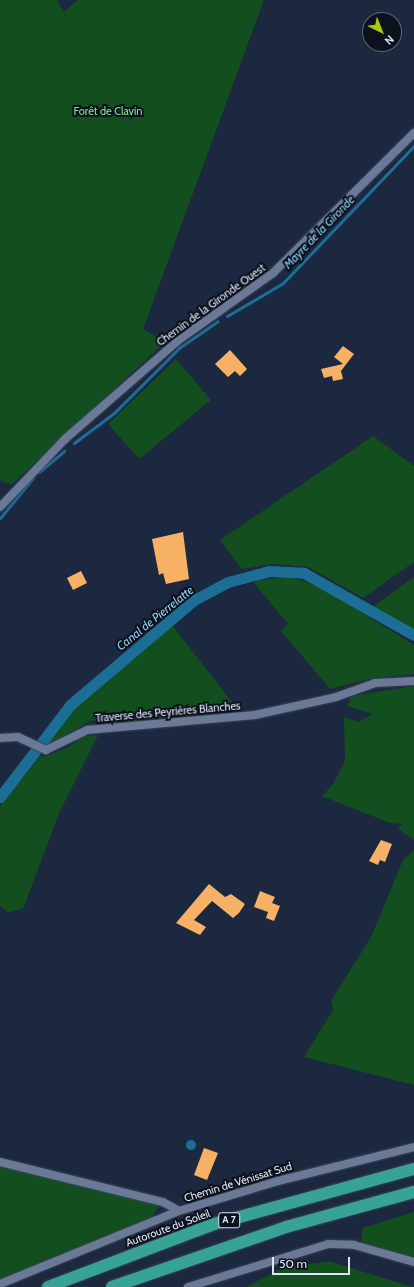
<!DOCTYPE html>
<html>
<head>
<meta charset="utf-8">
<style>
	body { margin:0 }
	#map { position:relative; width:414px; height:1287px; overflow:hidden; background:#1c2840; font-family:Cabin,sans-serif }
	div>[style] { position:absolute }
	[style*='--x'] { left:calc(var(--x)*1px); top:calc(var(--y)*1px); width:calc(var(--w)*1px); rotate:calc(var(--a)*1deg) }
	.green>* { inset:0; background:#124e1e }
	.water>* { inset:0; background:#1d6e96 }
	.round { border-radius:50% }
	.stream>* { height:3px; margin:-1.5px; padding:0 1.5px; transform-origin:1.5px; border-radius:1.5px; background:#1d6e96 }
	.canal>* { height:11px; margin:-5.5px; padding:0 5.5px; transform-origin:5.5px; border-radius:5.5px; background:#1d6e96 }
	.building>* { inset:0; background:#f7b167 }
	.roads { filter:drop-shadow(0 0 1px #3a4358) drop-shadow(0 0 1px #3a4358) }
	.minor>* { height:8px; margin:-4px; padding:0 4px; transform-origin:4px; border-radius:4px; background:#6a7996 }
	.motorway>* { height:12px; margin:-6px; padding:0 6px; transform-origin:6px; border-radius:6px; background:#37a395 }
	span { translate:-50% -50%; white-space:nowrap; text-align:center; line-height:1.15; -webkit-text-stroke:4px #0c111c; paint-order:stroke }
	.shield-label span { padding:1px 3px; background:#0c111c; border:1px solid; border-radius:3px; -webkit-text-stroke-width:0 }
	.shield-label { font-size:10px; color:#dee6f6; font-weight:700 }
	.park-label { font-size:11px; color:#85e890 }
	.street-label { font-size:11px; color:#dee6f6 }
	.water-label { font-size:12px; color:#8ad0f9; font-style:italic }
	.north { position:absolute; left:362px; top:12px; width:40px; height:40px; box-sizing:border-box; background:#0c111c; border:1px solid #606673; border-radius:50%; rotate:137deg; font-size:11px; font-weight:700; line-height:16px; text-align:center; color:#dee6f6 }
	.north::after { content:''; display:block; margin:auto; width:14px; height:18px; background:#acc613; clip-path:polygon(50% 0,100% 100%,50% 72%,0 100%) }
	.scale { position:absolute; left:272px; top:1257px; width:78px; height:18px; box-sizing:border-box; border:2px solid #dee6f6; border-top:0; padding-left:5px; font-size:12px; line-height:14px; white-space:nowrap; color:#dee6f6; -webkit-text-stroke:3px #0c111c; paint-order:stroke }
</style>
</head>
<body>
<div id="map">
	<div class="green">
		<i style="clip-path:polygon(0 0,57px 0,64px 12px,78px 0,264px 0,143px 329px,165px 342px,11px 485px,0 480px)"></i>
		<i style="clip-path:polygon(176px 359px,211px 400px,139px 459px,108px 424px)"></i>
		<i style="clip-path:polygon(373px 436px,414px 466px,414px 562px,363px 598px,308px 567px,272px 564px,242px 569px,220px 540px)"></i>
		<i style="clip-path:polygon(291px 577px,323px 588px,414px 645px,414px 674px,373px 678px,330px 689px,281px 631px,288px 624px,254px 583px,256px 580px)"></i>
		<i style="clip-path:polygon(414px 577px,414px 632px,372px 607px)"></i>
		<i style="clip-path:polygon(172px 625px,238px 710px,113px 723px,92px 720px,48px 745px,45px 740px,79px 701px)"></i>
		<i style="clip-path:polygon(414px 686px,414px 840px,398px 829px,403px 824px,390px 823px,322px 796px,333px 784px,345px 761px,344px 717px,358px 722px,373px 714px,347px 706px,351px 696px)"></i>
		<i style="clip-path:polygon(98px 735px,60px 811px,23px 909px,8px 912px,0 906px,0 806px,35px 754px,44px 757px,69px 747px,83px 736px)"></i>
		<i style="clip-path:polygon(414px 850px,414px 1085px,304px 1057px,333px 1010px,331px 1001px,371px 937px,403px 860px)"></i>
		<i style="clip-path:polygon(0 1167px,161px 1204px,148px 1222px,0 1280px)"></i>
		<i style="clip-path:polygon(414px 1212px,414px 1258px,361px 1243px,363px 1228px)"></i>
		<i style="clip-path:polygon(329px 1261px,412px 1287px,246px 1287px,282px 1268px)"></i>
	</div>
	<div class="water">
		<i class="round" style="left:186px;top:1140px;width:10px;height:10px"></i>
	</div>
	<div class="stream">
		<i style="--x:227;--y:316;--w:65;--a:-30.5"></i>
		<i style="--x:283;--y:283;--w:190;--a:-46.3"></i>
		<i style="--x:74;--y:443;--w:50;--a:-36.9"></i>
		<i style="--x:114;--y:413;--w:92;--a:-45"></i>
		<i style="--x:179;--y:348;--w:47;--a:-34.7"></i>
		<i style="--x:39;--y:472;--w:33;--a:-40"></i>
		<i style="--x:0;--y:518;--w:52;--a:-50.5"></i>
	</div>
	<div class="canal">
		<i style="--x:0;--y:797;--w:116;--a:-52.7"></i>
		<i style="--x:70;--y:705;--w:162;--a:-40.3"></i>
		<i style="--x:194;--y:600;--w:38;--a:-28"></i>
		<i style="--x:228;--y:582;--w:42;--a:-15"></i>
		<i style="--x:269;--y:571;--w:35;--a:3"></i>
		<i style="--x:304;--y:573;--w:126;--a:29.4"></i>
	</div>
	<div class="building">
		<i style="clip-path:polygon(343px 346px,354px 354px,341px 371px,343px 379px,333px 381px,332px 376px,324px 378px,321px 369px,343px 364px,334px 357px)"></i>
		<i style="clip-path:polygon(230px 350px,247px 369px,240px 376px,235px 371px,228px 377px,215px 364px)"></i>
		<i style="clip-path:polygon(183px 532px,189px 579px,166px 584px,163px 573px,159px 575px,152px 539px)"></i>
		<i style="clip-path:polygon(81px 571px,87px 583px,73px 590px,67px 578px)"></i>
		<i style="clip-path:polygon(381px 840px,392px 844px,385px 862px,380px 860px,378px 865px,369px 861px)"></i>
		<i style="clip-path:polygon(209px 884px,225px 897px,231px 894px,245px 904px,239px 913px,233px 918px,212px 901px,194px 920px,206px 927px,200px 935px,176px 923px)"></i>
		<i style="clip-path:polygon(260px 891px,275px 897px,272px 903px,280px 906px,274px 921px,266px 918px,268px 912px,254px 907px)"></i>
		<i style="clip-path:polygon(204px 1148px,218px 1153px,207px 1180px,194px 1175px)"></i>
	</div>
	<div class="roads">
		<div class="minor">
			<i style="--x:0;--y:507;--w:94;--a:-46.3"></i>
			<i style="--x:65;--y:439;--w:151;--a:-41"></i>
			<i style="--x:179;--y:340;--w:115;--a:-35.5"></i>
			<i style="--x:273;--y:273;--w:199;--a:-44.8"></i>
			<i style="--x:0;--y:738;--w:18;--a:-3"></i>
			<i style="--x:18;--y:737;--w:31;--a:25"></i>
			<i style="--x:46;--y:750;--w:46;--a:-26"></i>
			<i style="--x:87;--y:730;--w:169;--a:-5.1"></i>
			<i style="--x:255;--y:715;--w:83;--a:-12.5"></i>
			<i style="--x:336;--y:697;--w:41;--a:-19.7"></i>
			<i style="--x:375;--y:683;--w:39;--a:-3"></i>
			<i style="--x:0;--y:1162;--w:168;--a:13.8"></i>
			<i style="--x:163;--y:1202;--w:18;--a:29"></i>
			<i style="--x:179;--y:1211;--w:103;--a:-16.9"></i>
			<i style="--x:278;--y:1181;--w:140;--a:-14"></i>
			<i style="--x:0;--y:1284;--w:193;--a:-22.2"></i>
			<i style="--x:188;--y:1287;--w:147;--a:-17"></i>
			<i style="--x:329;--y:1244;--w:25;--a:2"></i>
			<i style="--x:354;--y:1245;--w:62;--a:15.8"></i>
		</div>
		<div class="motorway">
			<i style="--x:48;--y:1287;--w:178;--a:-20.8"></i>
			<i style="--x:214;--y:1224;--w:207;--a:-15.4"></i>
			<i style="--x:112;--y:1287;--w:184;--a:-19"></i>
			<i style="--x:286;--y:1227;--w:133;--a:-15.3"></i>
		</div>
	</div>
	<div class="shield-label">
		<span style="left:229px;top:1220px">A 7</span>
	</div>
	<div class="park-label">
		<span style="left:108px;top:111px">Forêt de Clavin</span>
	</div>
	<div class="street-label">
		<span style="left:211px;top:305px;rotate:-36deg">Chemin de la Gironde Ouest</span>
		<span style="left:168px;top:712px;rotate:-5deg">Traverse des Peyrières Blanches</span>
		<span style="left:238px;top:1182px;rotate:-17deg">Chemin de Vénissat Sud</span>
		<span style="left:168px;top:1228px;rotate:-20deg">Autoroute du Soleil</span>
	</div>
	<div class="water-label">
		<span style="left:319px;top:232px;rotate:-46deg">Mayre de la Gironde</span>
		<span style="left:155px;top:618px;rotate:-39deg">Canal de Pierrelatte</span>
	</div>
	<div class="north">N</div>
	<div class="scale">50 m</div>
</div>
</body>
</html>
